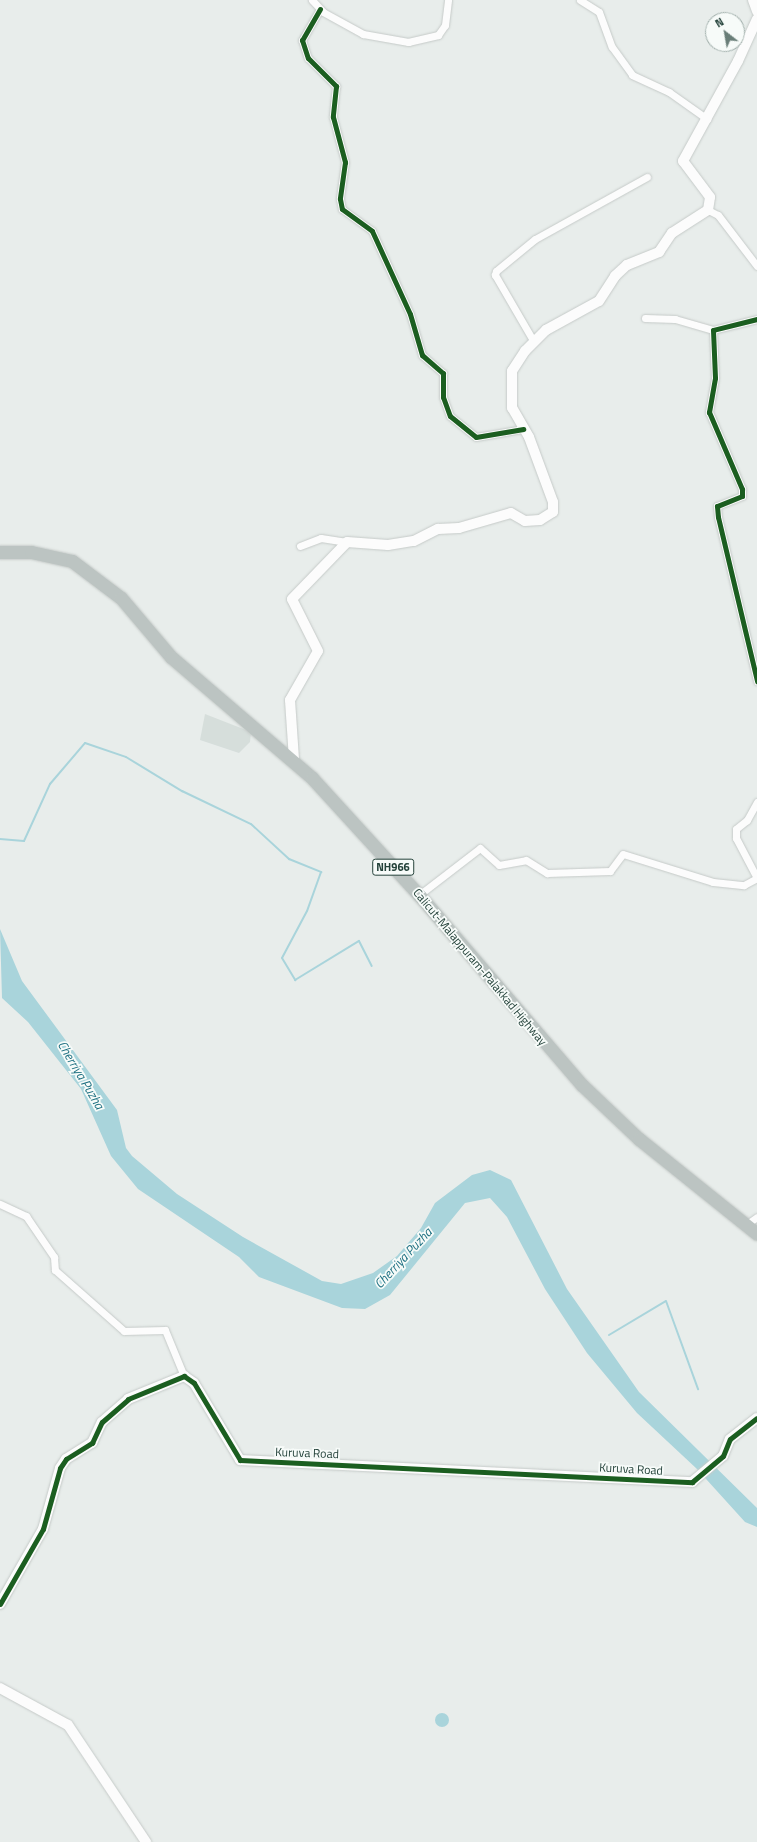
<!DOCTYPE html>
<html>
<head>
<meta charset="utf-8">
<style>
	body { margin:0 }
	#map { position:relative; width:757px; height:1842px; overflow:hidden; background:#e8edeb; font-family:"Titillium Web",sans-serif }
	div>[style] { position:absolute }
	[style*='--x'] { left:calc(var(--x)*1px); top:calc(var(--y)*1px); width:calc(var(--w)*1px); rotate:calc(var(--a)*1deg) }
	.built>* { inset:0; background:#d6dedb }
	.water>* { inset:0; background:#a9d4db }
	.round { border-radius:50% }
	.stream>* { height:2px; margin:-1px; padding:0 1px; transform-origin:1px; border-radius:1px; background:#a9d4db }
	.roads { filter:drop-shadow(0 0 1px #c5cac8) drop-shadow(0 0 1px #c5cac8) }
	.street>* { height:7px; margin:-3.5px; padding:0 3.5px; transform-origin:3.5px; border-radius:3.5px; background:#fcfcfc }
	.secondary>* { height:10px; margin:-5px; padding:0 5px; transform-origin:5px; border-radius:5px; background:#fcfcfc }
	.highway>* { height:13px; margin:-6.5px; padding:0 6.5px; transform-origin:6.5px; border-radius:6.5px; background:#bcc4c2 }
	.cycleway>* { height:5px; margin:-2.5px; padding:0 2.5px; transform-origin:2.5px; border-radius:2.5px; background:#1b5e20 }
	span { translate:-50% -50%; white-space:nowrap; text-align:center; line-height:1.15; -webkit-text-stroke:3.5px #f7fbf9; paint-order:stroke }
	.shield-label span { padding:1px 3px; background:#f7fbf9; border:1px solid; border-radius:3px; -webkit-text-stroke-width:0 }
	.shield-label { font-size:11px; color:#24423a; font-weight:700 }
	.street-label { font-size:12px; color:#24423a }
	.water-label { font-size:13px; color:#1c6f80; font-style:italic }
	.north { position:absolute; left:705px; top:12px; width:40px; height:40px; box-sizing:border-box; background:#f7fbf9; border:1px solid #a3b1ad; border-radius:50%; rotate:329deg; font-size:11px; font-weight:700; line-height:16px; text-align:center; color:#24423a }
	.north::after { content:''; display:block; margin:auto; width:14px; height:18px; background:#697e78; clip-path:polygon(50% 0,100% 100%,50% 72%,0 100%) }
</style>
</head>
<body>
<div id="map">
	<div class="built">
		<i style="clip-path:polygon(205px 714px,251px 732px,250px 742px,239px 753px,200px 740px)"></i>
	</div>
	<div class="water">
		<i style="clip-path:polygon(0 929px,22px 981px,117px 1110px,126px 1148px,132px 1156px,177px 1194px,243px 1237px,322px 1281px,341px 1284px,373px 1273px,397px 1256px,421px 1228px,435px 1203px,472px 1175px,490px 1170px,511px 1180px,567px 1289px,639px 1392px,757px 1508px,757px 1527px,745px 1522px,697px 1469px,637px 1413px,587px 1353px,545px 1289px,507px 1217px,490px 1198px,465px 1203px,390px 1295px,365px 1309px,342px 1308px,259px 1277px,239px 1257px,138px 1189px,111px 1156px,81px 1089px,28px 1022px,2px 998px)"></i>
		<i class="round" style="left:435px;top:1713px;width:14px;height:14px"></i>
	</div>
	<div class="stream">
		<i style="--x:0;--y:839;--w:24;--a:5"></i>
		<i style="--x:24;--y:841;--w:63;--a:-65.5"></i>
		<i style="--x:50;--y:784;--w:54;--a:-49.5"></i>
		<i style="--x:85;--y:743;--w:43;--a:18.9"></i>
		<i style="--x:126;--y:757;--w:66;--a:31.3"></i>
		<i style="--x:182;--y:791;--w:76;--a:25.6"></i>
		<i style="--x:251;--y:824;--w:52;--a:42.6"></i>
		<i style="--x:289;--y:859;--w:35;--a:22"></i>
		<i style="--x:321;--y:872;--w:41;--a:109.7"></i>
		<i style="--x:307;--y:911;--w:53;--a:118"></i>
		<i style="--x:282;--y:958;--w:26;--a:59"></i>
		<i style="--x:295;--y:980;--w:75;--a:-31.4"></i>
		<i style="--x:359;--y:941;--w:28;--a:63"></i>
		<i style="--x:609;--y:1335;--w:66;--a:-30.8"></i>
		<i style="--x:666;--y:1301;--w:94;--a:70"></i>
	</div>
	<div class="roads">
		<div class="street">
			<i style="--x:312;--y:0;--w:16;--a:47"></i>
			<i style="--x:323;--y:12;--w:46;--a:28.8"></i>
			<i style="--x:363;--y:34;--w:46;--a:10.1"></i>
			<i style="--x:408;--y:42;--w:31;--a:-13"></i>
			<i style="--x:438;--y:35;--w:12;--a:-55"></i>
			<i style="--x:445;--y:25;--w:25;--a:-83"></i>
			<i style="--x:580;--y:0;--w:22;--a:32"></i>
			<i style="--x:599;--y:12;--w:37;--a:70"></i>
			<i style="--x:612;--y:47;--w:34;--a:54"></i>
			<i style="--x:632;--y:75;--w:41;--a:24.7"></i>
			<i style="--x:669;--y:92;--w:47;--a:35.4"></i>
			<i style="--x:320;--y:9;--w:36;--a:120"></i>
			<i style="--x:302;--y:40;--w:19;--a:72"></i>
			<i style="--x:308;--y:58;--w:40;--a:45"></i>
			<i style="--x:336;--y:86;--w:31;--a:96"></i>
			<i style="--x:333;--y:117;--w:47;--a:75.1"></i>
			<i style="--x:345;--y:162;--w:37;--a:98"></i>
			<i style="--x:340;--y:199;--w:10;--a:79"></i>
			<i style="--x:342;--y:209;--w:37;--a:36"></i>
			<i style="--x:372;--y:231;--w:91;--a:65.4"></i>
			<i style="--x:410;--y:314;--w:43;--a:73.7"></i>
			<i style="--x:422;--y:355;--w:28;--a:41"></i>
			<i style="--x:443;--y:373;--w:24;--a:90"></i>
			<i style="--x:443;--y:397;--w:20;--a:70"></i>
			<i style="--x:450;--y:416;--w:33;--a:39"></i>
			<i style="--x:476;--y:437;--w:48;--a:-9.7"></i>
			<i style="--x:708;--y:210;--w:11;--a:27"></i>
			<i style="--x:718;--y:215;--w:64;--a:52.6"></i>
			<i style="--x:645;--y:318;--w:30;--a:2"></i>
			<i style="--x:675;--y:319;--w:40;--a:16"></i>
			<i style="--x:757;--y:319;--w:45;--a:166"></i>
			<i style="--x:713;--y:330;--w:48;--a:87.6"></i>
			<i style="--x:715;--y:378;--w:35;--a:100"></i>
			<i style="--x:709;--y:412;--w:84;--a:66.8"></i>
			<i style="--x:742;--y:489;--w:7;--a:90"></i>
			<i style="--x:742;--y:496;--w:27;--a:158"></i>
			<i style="--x:717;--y:506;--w:11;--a:85"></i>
			<i style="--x:718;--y:517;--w:169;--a:76.6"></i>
			<i style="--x:534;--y:342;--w:78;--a:-120.2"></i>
			<i style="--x:495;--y:275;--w:4;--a:-76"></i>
			<i style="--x:496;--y:271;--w:50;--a:-39.4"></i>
			<i style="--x:535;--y:239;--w:128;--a:-29"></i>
			<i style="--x:300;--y:546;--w:22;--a:-21"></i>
			<i style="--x:321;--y:538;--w:26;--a:9"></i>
			<i style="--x:757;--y:802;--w:21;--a:119"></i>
			<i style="--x:747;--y:820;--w:14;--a:141"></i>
			<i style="--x:736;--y:829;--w:9;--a:90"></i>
			<i style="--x:736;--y:838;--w:45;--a:62.3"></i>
			<i style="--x:419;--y:895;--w:77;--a:-37.6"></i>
			<i style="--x:480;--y:848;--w:25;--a:42"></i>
			<i style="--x:499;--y:865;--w:27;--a:-10"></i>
			<i style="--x:526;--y:860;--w:25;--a:32"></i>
			<i style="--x:547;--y:873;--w:63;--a:-1.8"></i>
			<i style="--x:610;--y:871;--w:21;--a:-53"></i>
			<i style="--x:623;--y:854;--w:94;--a:17.3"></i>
			<i style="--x:713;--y:882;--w:31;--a:6"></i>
			<i style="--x:744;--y:885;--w:15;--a:-28"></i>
			<i style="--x:0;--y:1204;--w:29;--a:25"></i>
			<i style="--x:26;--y:1216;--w:50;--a:55.7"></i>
			<i style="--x:54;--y:1257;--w:13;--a:86"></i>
			<i style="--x:55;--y:1270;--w:92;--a:41.5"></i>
			<i style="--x:124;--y:1331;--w:41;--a:-1.4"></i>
			<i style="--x:165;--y:1330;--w:50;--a:67.6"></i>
			<i style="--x:747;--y:1224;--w:12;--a:-35"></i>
		</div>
		<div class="secondary">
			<i style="--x:753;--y:0;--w:12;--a:70"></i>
			<i style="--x:294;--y:759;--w:59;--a:-93.9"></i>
			<i style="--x:290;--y:700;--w:56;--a:-60.3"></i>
			<i style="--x:318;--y:651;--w:58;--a:-116.6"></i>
			<i style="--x:292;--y:599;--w:79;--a:-46"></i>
			<i style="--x:347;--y:542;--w:41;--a:4.2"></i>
			<i style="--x:388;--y:545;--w:26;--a:-9"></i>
			<i style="--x:414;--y:541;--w:27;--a:-27"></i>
			<i style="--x:438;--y:529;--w:21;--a:-3"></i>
			<i style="--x:459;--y:528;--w:54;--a:-16.1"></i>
			<i style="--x:511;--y:513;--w:16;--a:30"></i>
			<i style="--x:525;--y:521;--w:15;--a:-4"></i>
			<i style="--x:540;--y:520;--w:15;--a:-32"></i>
			<i style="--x:553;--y:512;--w:10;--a:-90"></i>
			<i style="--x:553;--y:502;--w:69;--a:-110.3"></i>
			<i style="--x:529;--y:437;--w:34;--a:-120"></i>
			<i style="--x:512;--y:408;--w:37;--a:-90"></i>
			<i style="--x:512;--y:371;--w:24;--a:-57"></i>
			<i style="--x:525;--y:351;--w:30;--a:-45"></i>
			<i style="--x:546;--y:330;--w:60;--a:-28.7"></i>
			<i style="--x:599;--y:301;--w:30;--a:-57"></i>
			<i style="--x:615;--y:276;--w:16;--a:-43"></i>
			<i style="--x:627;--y:265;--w:35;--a:-22"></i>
			<i style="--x:659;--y:252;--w:23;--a:-56"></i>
			<i style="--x:672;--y:233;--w:43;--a:-32.6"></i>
			<i style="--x:708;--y:210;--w:13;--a:-81"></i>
			<i style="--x:710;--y:197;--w:45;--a:-126.9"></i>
			<i style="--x:683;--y:161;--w:114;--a:-61.2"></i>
			<i style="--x:738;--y:61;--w:46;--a:-65.7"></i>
			<i style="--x:0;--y:1604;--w:86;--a:-60.2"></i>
			<i style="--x:43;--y:1529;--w:63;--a:-74.4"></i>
			<i style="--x:60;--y:1468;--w:11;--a:-56"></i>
			<i style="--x:66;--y:1459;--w:31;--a:-32"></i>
			<i style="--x:92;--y:1443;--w:23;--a:-65"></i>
			<i style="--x:102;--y:1422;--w:35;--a:-41"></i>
			<i style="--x:128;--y:1399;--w:61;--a:-22.3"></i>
			<i style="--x:184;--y:1376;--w:12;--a:35"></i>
			<i style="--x:194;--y:1383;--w:90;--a:59.1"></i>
			<i style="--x:240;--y:1460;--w:453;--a:2.8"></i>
			<i style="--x:692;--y:1482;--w:40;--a:-40"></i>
			<i style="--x:723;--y:1456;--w:18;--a:-68"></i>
			<i style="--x:730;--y:1439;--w:34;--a:-38"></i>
			<i style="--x:0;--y:1688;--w:77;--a:28.6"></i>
			<i style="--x:68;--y:1725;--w:141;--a:56.3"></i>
		</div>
		<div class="highway">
			<i style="--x:0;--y:552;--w:31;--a:0"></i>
			<i style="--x:31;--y:552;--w:42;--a:12.4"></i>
			<i style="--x:72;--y:561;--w:61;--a:37.1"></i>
			<i style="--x:121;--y:598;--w:77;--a:49.7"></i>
			<i style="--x:171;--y:657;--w:186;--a:40.6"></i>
			<i style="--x:312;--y:778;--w:159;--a:47.6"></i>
			<i style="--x:419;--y:895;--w:250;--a:49.4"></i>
			<i style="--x:582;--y:1085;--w:79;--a:43.5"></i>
			<i style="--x:639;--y:1139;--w:151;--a:38.8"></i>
		</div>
	</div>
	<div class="cycleway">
		<i style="--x:320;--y:9;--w:36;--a:120"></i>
		<i style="--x:302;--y:40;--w:19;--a:72"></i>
		<i style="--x:308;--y:58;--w:40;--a:45"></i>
		<i style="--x:336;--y:86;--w:31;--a:96"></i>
		<i style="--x:333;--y:117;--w:47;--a:75.1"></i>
		<i style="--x:345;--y:162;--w:37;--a:98"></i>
		<i style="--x:340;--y:199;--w:10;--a:79"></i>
		<i style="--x:342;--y:209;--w:37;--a:36"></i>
		<i style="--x:372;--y:231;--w:91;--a:65.4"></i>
		<i style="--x:410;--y:314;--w:43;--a:73.7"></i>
		<i style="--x:422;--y:355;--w:28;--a:41"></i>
		<i style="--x:443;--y:373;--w:24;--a:90"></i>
		<i style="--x:443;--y:397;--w:20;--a:70"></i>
		<i style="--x:450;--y:416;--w:33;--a:39"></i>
		<i style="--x:476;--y:437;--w:48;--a:-9.7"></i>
		<i style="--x:757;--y:319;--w:45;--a:166"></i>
		<i style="--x:713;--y:330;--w:48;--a:87.6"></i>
		<i style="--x:715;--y:378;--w:35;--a:100"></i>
		<i style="--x:709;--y:412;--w:84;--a:66.8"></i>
		<i style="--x:742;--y:489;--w:7;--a:90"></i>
		<i style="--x:742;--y:496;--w:27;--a:158"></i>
		<i style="--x:717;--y:506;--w:11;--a:85"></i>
		<i style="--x:718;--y:517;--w:169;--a:76.6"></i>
		<i style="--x:0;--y:1604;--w:86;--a:-60.2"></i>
		<i style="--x:43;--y:1529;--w:63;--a:-74.4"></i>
		<i style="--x:60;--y:1468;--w:11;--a:-56"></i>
		<i style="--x:66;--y:1459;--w:31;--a:-32"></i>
		<i style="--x:92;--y:1443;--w:23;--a:-65"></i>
		<i style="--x:102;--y:1422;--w:35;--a:-41"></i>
		<i style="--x:128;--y:1399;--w:61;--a:-22.3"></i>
		<i style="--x:184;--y:1376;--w:12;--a:35"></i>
		<i style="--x:194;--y:1383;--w:90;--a:59.1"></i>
		<i style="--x:240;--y:1460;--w:453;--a:2.8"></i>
		<i style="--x:692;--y:1482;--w:40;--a:-40"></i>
		<i style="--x:723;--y:1456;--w:18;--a:-68"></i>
		<i style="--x:730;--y:1439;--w:34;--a:-38"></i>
	</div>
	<div class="shield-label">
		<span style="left:393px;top:867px">NH966</span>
	</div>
	<div class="street-label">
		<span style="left:480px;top:967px;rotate:50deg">Calicut-Malappuram-Palakkad Highway</span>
		<span style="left:307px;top:1453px;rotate:2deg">Kuruva Road</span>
		<span style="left:631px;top:1469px;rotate:3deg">Kuruva Road</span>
	</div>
	<div class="water-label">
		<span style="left:81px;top:1075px;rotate:59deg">Cherriya Puzha</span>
		<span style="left:403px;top:1258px;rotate:-47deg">Cherriya Puzha</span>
	</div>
	<div class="north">N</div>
</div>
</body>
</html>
